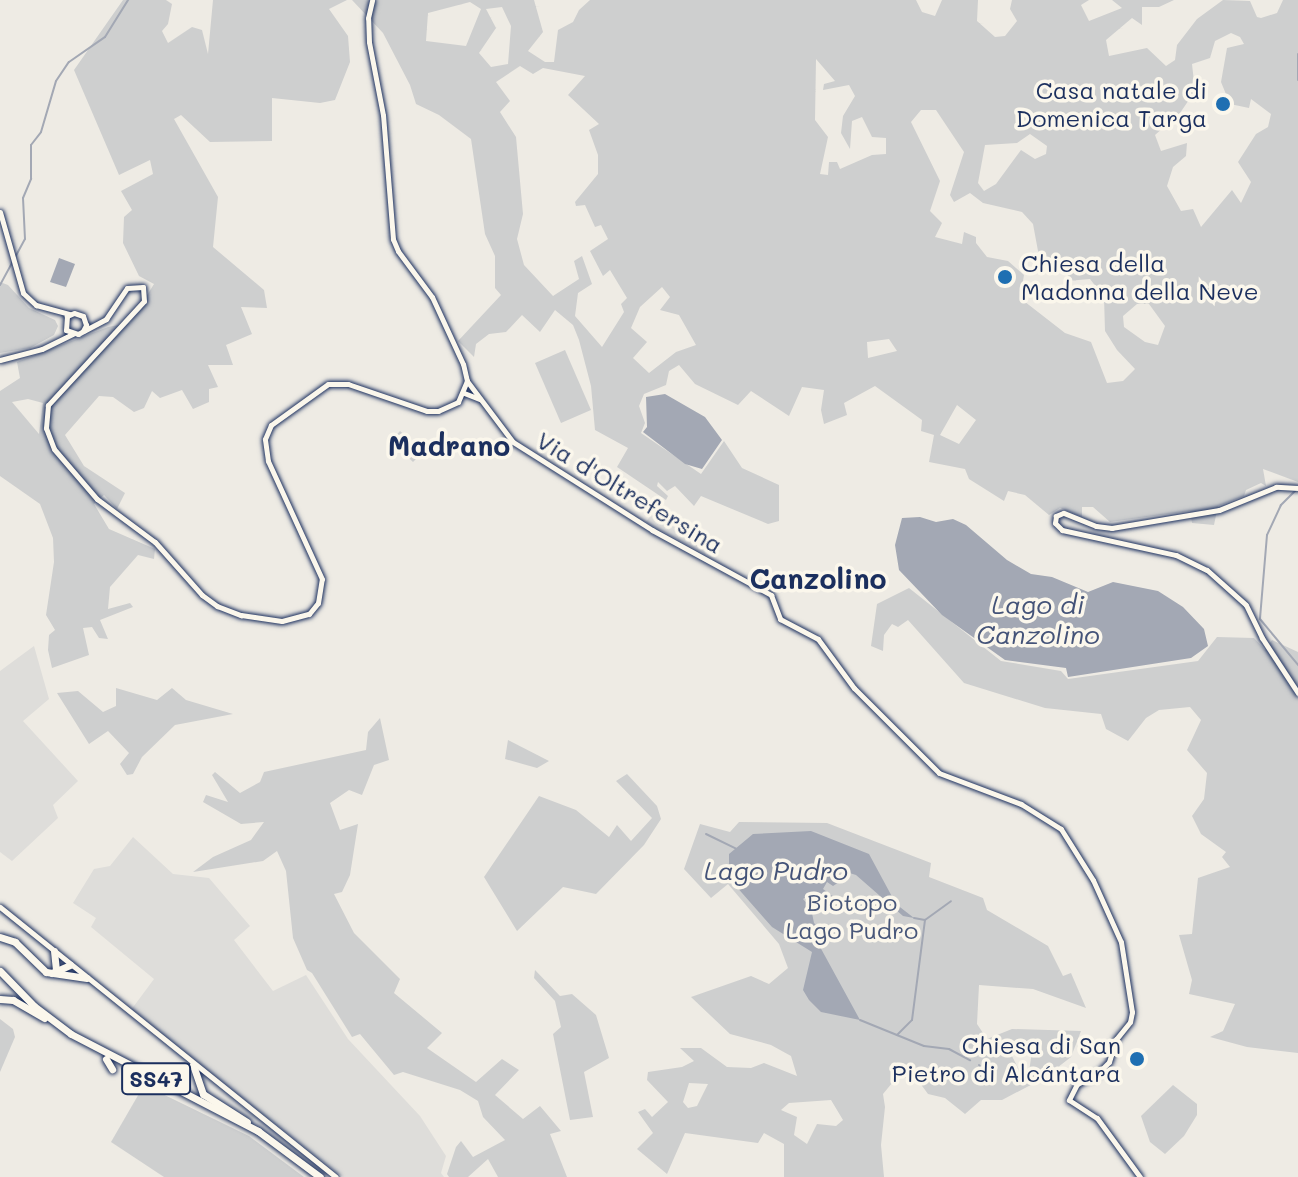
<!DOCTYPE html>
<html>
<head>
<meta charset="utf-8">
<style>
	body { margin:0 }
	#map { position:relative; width:1298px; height:1177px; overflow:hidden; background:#eeebe4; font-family:Mali,sans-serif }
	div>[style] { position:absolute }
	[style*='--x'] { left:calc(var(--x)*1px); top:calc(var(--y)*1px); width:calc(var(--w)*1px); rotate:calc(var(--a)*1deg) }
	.built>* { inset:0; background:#deddda }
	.green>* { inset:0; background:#cecfcf }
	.water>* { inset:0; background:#a3a8b4 }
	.stream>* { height:2px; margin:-1px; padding:0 1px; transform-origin:1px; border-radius:1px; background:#a3a8b4 }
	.roads { filter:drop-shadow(0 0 2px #1b2f5e) drop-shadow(0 0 2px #1b2f5e) }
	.tertiary>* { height:5px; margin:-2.5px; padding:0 2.5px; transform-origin:2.5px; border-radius:2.5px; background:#fbf7ec }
	.secondary>* { height:5px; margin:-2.5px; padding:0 2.5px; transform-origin:2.5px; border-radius:2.5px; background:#fbf7ec }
	.trunk>* { height:7px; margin:-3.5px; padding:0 3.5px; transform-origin:3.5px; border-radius:3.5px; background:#fbf7ec }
	.dots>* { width:22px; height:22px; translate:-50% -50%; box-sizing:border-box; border:4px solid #fbf7ec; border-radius:50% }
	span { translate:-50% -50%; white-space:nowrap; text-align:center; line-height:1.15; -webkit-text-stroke:7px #fbf7ec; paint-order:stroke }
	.shield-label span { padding:2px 6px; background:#fbf7ec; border:2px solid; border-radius:6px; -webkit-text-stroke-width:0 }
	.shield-label { font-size:22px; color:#1b2f5e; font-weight:700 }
	.poi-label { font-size:24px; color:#1b2f5e }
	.right { translate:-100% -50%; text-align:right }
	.left { translate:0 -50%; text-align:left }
	.street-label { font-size:24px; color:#1b2f5e }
	.park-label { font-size:24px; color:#48577a }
	.water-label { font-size:26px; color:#445378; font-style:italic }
	.quarter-label { font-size:28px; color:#1b2f5e; font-weight:700 }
</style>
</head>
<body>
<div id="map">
	<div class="built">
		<i style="clip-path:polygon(657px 507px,688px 525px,686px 530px,694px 534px,706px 555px,646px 522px)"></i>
		<i style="clip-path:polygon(34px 646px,49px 699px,23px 721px,78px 781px,53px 805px,58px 818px,12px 861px,0 852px,0 671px)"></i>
		<i style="clip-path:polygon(133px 837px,173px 874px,209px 878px,250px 926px,234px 940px,273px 991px,306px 975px,348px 1039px,420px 1116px,446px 1156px,441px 1173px,444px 1177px,343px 1177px,131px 1010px,154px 979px,91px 927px,96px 918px,73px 903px,94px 869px,110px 866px)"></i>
	</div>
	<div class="green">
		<i style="clip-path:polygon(evenodd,123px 0,166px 0,172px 4px,168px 24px,162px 31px,168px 43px,192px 27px,202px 30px,208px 54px,213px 0,347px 0,329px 9px,348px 36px,350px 62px,335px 100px,320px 103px,272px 98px,272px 141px,210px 142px,181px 115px,174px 119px,218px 197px,213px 247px,264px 290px,267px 308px,241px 307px,252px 334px,226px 345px,233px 365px,208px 365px,218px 387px,209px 389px,209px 402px,193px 409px,182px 390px,160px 398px,152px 391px,144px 408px,134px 412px,113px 397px,99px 396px,65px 435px,84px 466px,125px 493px,117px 509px,104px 495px,94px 504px,109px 529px,155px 549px,154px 559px,138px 555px,110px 587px,108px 609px,130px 603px,133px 607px,100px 620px,108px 639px,99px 638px,92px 627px,83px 628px,89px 655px,52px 668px,48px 650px,49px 635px,55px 630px,46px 615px,54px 562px,53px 538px,40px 504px,0 476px,0 391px,20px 378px,17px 362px,108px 327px,130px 323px,154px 284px,139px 276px,123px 243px,124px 217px,132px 210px,121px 191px,153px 174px,150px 160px,119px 175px,74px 70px,123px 0,28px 399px,43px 403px,39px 434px,12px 402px,28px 399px)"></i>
		<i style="clip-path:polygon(evenodd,352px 0,534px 0,543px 32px,528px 51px,545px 62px,554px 62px,558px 30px,573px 22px,579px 10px,590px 0,916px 0,922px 12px,935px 16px,942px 0,978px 0,977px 21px,995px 37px,1005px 36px,1017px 21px,1010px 9px,1012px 0,1089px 0,1081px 5px,1089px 21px,1122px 8px,1112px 0,1174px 0,1159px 7px,1142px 7px,1142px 25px,1132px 18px,1106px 40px,1109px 56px,1147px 48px,1166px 66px,1175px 60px,1177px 45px,1197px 19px,1223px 0,1250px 1px,1257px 17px,1261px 18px,1277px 13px,1283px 0,1298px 0,1298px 482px,1263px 469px,1266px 486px,1261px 483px,1246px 490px,1244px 496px,1218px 506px,1214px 525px,1192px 523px,1190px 511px,1110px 522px,1093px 507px,1082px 507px,1082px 517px,1060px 508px,1049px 515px,1025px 495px,1008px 491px,1004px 501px,969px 479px,965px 469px,929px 462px,934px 435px,921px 431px,922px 420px,875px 386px,844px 403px,847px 415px,824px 424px,821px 410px,824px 390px,802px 387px,789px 416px,751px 391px,738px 405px,695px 384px,679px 365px,669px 371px,666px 385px,644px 394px,639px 406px,645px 423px,641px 433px,701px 474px,724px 441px,742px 468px,779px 485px,779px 521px,768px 524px,701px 496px,694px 506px,675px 486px,667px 491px,658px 482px,657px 486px,668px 496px,666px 500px,617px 467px,628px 448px,595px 430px,591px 386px,579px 340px,573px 325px,555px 310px,540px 332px,522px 315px,506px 332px,489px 334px,476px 344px,474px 357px,458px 341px,501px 295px,495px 288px,495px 256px,485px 234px,471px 139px,439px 115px,416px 104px,410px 85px,383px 33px,352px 0,470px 2px,481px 9px,466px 46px,426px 41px,428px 13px,470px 2px,352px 0,502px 7px,511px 26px,508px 64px,491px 67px,479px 53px,496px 28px,486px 9px,502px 7px,352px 0,1231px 33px,1240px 37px,1244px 44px,1227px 48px,1221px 82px,1230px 104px,1249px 108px,1251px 99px,1271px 114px,1268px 127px,1256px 134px,1238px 162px,1251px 182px,1241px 203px,1232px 190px,1201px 227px,1193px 209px,1181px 211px,1167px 186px,1173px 167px,1186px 156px,1187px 143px,1161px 151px,1155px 135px,1180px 113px,1195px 91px,1192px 64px,1210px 58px,1215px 41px,1231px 33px,352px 0,816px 59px,835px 81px,824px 84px,823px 90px,849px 85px,855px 96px,843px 116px,841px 133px,850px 149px,852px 121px,862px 117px,872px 137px,886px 138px,886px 154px,872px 155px,840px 169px,837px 162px,829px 162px,828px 175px,820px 174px,828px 137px,815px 120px,816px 59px,352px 0,520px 66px,533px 74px,543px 68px,585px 76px,568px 95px,599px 124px,589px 130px,598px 155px,598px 174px,575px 202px,576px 206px,585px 205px,595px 227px,601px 225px,608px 239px,590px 251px,603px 276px,610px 270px,627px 298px,621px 304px,624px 312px,602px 347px,575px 316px,578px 293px,592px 284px,582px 256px,574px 261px,579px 279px,553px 296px,524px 265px,517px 239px,523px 214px,516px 137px,500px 112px,510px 101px,496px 82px,520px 66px,352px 0,921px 110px,936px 110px,964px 152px,950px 195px,954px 202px,970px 193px,983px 203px,1022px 212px,1033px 224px,1038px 251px,1050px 266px,1061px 267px,1068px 275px,1067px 281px,1090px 279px,1104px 297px,1105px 331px,1117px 350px,1135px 369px,1123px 381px,1107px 383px,1091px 342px,1065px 333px,1020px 298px,1024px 275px,1008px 261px,987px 257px,976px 243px,976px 237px,964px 232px,962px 244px,935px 237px,942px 223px,930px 211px,940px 181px,911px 122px,921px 110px,352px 0,1030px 134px,1047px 146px,1046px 154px,1035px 159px,1021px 150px,996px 184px,984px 191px,978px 183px,985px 145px,1017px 143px,1030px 134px,352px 0,662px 287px,670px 297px,660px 310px,679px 315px,696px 345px,676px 352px,649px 373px,633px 358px,647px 342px,631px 328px,640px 307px,662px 287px,352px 0,1137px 304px,1149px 304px,1165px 326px,1158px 345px,1145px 342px,1124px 327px,1123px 316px,1137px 304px,352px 0,889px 339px,897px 351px,868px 358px,867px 342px,889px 339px,352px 0,957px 405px,976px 420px,959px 444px,940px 435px,957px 405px)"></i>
		<i style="clip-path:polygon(0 282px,8px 285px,29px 308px,55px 320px,58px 326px,54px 335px,30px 348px,0 353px)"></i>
		<i style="clip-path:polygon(565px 350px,591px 410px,561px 423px,535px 363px)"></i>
		<i style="clip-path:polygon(400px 431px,423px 452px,413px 462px,391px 441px)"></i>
		<i style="clip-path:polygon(909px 588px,1001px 661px,1061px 671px,1068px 679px,1198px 661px,1217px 637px,1254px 638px,1265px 650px,1272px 640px,1298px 652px,1298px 1053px,1247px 1047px,1210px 1037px,1223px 1031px,1235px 1004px,1189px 994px,1192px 980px,1179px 935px,1192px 934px,1198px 878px,1230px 867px,1222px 857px,1226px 852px,1201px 834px,1192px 816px,1204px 799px,1207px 773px,1187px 750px,1201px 720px,1190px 707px,1159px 710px,1146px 718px,1128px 741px,1106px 729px,1101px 714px,1045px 708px,964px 683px,908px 620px,898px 627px,892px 624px,884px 635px,883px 651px,871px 646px,877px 604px)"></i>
		<i style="clip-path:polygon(116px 688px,157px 700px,172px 688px,186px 700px,233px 714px,175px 725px,142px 757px,133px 774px,127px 775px,120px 764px,129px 753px,108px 731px,89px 744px,57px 693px,78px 691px,103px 712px,116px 706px)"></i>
		<i style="clip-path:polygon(380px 718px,389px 760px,374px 765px,362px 795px,349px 790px,330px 803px,340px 830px,358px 824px,350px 875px,342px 892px,334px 894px,354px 933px,400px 979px,394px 993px,442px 1033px,427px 1048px,476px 1082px,502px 1059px,519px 1070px,495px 1095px,523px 1119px,540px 1106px,561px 1131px,550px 1134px,567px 1177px,498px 1177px,488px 1159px,468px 1177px,449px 1177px,447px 1174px,456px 1147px,461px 1141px,473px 1157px,505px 1140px,483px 1117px,478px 1101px,460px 1090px,403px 1072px,394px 1075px,360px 1034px,352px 1037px,312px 973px,307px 970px,293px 938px,286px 871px,277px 851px,263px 861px,193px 872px,213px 857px,251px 840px,264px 822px,241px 824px,203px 802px,206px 795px,228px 802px,212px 775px,215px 772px,240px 793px,260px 782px,264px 772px,366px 750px,368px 732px)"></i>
		<i style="clip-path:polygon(508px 740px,549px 761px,537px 768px,505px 759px)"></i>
		<i style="clip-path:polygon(627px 774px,657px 806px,661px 819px,644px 845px,596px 894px,563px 887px,517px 931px,484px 877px,539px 796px,576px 810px,609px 837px,617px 825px,631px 841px,652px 818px,616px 781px)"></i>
		<i style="clip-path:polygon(evenodd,739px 822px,827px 823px,931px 863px,929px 877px,983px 898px,987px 910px,1048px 946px,1063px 976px,1071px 973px,1086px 1008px,1033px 989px,979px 985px,977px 1024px,987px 1039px,1012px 1029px,1081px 1031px,1071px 1057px,1044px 1078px,1002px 1100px,981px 1100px,965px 1114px,945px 1098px,928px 1094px,917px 1079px,897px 1077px,883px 1094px,885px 1107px,881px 1145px,884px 1177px,784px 1177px,784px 1144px,764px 1133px,758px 1143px,685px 1133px,667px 1174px,637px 1149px,653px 1133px,638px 1112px,645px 1109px,652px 1117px,668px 1102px,647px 1080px,648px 1072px,682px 1067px,694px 1061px,680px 1048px,701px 1048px,727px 1067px,751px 1068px,764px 1063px,797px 1076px,791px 1056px,771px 1045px,730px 1034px,691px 997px,751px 976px,769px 984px,788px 968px,779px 944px,728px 884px,711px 898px,684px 869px,700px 824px,730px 832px,739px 822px,1022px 1044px,1032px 1051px,1029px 1072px,1018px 1068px,1011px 1054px,1022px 1044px,739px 822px,689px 1083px,708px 1084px,697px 1106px,688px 1108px,683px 1102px,689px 1083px,739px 822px,831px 1100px,843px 1120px,836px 1126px,817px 1124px,807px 1144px,794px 1135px,797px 1117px,781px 1110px,789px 1103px,831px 1100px)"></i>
		<i style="clip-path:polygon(535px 970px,560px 996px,572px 994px,596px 1015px,609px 1058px,584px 1072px,593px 1117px,570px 1120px,553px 1034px,561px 1027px,555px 1001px,534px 978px)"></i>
		<i style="clip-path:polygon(0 1019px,13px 1029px,15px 1037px,0 1072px)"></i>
		<i style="clip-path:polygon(144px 1085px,249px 1136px,304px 1177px,164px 1177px,111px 1142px)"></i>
		<i style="clip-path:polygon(1173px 1085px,1197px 1104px,1197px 1115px,1184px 1136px,1165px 1154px,1150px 1142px,1141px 1116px)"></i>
	</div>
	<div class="water">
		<i style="clip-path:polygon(59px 258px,75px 264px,66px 287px,50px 282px)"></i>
		<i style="clip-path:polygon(665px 394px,705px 417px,722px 440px,702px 469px,685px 464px,643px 432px,647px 427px,646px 397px)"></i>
		<i style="clip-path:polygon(920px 517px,936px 522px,953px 519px,966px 525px,1007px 560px,1031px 574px,1052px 577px,1088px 592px,1113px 582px,1158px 591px,1183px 607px,1204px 629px,1208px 646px,1191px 658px,1068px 677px,1066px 668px,1005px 660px,942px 615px,899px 570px,895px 545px,902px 518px)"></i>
		<i style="clip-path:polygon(811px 831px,869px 854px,896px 904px,914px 918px,903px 916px,856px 875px,843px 871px,832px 871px,839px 882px,833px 886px,827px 882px,823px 889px,839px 901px,840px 906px,822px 895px,809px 895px,803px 899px,811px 908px,814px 923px,825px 934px,819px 945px,860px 1020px,821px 1012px,809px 1000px,803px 990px,812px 952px,772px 927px,735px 885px,729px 873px,729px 854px,753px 834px)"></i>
	</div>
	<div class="stream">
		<i style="--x:1298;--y:54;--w:26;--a:90"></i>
		<i style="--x:0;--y:285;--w:52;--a:-61.5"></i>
		<i style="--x:25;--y:239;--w:41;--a:-92.8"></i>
		<i style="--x:23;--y:198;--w:21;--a:-67"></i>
		<i style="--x:31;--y:179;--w:34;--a:-90"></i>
		<i style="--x:31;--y:145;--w:16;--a:-52"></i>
		<i style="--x:41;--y:132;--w:53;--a:-73.6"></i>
		<i style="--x:56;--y:81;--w:23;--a:-56"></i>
		<i style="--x:69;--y:62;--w:44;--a:-34.8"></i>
		<i style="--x:105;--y:37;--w:44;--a:-58.1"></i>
		<i style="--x:1297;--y:489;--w:23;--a:135"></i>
		<i style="--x:1281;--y:505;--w:33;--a:115"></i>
		<i style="--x:1267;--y:535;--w:84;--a:94.8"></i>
		<i style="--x:1260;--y:619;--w:60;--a:50.4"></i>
		<i style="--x:706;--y:834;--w:34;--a:26"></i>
		<i style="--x:914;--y:918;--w:11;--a:10"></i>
		<i style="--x:925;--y:920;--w:32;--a:-36"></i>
		<i style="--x:860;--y:1020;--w:69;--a:22.1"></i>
		<i style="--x:924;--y:1046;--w:25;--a:7"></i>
		<i style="--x:949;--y:1049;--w:24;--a:28"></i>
		<i style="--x:897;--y:1035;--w:21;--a:-45"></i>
		<i style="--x:912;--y:1020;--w:101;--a:-82.6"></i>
		<i style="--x:979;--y:1065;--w:15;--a:53"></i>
	</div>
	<div class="roads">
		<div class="tertiary">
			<i style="--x:467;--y:381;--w:76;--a:53"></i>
			<i style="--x:513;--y:442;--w:165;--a:32.3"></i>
			<i style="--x:652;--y:530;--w:136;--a:28.6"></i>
			<i style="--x:771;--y:595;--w:26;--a:69"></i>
			<i style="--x:780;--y:619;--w:43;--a:27.8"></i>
			<i style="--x:818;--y:639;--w:61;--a:53.7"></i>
			<i style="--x:854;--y:688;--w:120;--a:45"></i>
			<i style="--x:939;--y:773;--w:88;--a:20.7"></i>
			<i style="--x:1021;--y:804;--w:47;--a:32"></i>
			<i style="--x:1061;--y:829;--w:60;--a:57.9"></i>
			<i style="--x:1093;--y:880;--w:68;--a:65.7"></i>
			<i style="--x:1121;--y:942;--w:71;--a:81.1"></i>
			<i style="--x:1132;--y:1012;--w:10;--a:101"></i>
			<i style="--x:1130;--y:1022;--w:22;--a:129"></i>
			<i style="--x:1116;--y:1039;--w:24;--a:107"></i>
			<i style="--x:1109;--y:1062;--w:16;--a:135"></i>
			<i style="--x:1098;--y:1073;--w:24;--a:152"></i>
			<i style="--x:1077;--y:1084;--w:18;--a:117"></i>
			<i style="--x:1069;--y:1100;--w:33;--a:33"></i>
			<i style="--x:1097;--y:1118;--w:73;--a:53.9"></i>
			<i style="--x:464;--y:393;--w:17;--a:21"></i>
		</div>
		<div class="secondary">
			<i style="--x:0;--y:212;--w:84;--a:74.1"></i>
			<i style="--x:23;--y:293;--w:18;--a:43"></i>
			<i style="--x:36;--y:305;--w:35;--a:15"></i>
			<i style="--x:83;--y:331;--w:7;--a:-63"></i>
			<i style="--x:86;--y:325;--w:9;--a:-108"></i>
			<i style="--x:83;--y:316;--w:9;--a:-162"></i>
			<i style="--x:74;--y:313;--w:8;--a:157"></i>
			<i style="--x:67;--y:316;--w:14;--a:94"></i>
			<i style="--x:66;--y:330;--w:13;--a:18"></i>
			<i style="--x:78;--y:334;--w:32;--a:-28"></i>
			<i style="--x:106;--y:319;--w:37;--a:-56"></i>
			<i style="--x:127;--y:288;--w:16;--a:-4"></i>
			<i style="--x:143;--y:287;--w:14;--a:86"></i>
			<i style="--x:144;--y:301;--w:142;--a:132.7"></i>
			<i style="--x:48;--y:405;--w:23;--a:95"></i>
			<i style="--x:46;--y:428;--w:22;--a:69"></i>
			<i style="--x:54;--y:449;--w:66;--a:49.3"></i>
			<i style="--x:97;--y:499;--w:72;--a:36.6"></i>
			<i style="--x:155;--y:542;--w:71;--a:48.4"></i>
			<i style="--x:202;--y:595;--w:19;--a:36"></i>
			<i style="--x:217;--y:606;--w:26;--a:21"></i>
			<i style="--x:241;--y:615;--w:41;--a:8.3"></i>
			<i style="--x:282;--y:621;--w:28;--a:-15"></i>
			<i style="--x:309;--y:614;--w:14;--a:-51"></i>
			<i style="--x:318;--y:603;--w:24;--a:-81"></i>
			<i style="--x:322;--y:579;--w:130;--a:-114.6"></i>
			<i style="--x:268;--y:461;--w:22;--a:-98"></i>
			<i style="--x:265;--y:439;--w:15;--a:-67"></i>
			<i style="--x:271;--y:425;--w:70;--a:-35.7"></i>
			<i style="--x:328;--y:384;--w:20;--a:0"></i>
			<i style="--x:348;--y:384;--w:83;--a:18.9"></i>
			<i style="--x:427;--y:411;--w:11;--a:0"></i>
			<i style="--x:438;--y:411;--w:22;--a:-24"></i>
			<i style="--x:458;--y:402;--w:23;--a:-67"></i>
			<i style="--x:467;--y:381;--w:17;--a:-103"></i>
			<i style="--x:463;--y:364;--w:74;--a:-114.8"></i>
			<i style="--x:432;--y:297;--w:57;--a:-126.5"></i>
			<i style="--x:398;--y:251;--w:13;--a:-113"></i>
			<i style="--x:393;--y:239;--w:124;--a:-94.6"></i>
			<i style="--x:383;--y:115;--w:74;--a:-100.9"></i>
			<i style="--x:369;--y:42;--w:24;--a:-92"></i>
			<i style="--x:368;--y:18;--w:18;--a:-77"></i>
			<i style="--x:0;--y:360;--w:43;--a:-14.7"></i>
			<i style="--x:42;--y:349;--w:34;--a:-26"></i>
			<i style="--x:1298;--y:488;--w:22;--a:-177"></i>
			<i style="--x:1276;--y:487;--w:61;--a:158"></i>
			<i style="--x:1219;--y:510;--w:109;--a:170.5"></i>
			<i style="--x:1112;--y:528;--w:16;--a:-173"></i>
			<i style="--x:1096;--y:526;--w:35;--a:-158"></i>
			<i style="--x:1063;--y:513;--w:8;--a:157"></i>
			<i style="--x:1056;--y:516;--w:7;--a:98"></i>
			<i style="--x:1055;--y:523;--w:10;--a:45"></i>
			<i style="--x:1062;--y:530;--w:117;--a:12.4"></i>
			<i style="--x:1176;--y:555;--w:34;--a:26"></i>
			<i style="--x:1207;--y:570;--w:52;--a:41.9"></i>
			<i style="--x:1246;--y:605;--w:37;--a:64"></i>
			<i style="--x:1262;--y:638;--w:66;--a:56.8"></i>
			<i style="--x:0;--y:907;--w:431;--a:38.8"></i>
		</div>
		<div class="trunk">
			<i style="--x:0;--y:937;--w:16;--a:18"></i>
			<i style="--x:15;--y:942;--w:43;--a:44.1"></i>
			<i style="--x:46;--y:972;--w:41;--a:8.3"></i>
			<i style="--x:54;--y:951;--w:20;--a:84"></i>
			<i style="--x:0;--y:971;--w:49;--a:45.8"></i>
			<i style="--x:34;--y:1006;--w:46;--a:37.1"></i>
			<i style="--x:71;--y:1034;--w:211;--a:27.4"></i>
			<i style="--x:258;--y:1131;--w:77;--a:36.6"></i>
			<i style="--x:52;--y:973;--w:20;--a:-24"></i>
			<i style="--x:0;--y:999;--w:13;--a:4"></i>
			<i style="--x:13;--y:1000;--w:36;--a:30"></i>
			<i style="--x:106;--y:1059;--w:12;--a:59"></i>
			<i style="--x:193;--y:1065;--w:31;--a:71"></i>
			<i style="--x:203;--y:1094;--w:52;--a:32.5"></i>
		</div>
	</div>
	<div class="dots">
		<i style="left:1223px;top:104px;background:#1f6fb2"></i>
		<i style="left:1005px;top:277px;background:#1f6fb2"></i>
		<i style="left:1137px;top:1059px;background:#1f6fb2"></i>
	</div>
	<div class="shield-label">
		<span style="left:156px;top:1079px">SS47</span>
	</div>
	<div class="poi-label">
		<span class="right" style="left:1207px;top:104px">Casa natale di<br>Domenica Targa</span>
		<span class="left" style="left:1021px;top:277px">Chiesa della<br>Madonna della Neve</span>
		<span class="right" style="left:1121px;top:1059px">Chiesa di San<br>Pietro di Alcántara</span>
	</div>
	<div class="street-label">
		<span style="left:630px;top:492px;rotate:31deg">Via d'Oltrefersina</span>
	</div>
	<div class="park-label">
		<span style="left:852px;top:916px">Biotopo<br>Lago Pudro</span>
	</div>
	<div class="water-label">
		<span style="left:1038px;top:620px">Lago di<br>Canzolino</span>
		<span style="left:776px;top:871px">Lago Pudro</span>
	</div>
	<div class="quarter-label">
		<span style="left:449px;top:445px">Madrano</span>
		<span style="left:818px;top:578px">Canzolino</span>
	</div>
</div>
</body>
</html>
